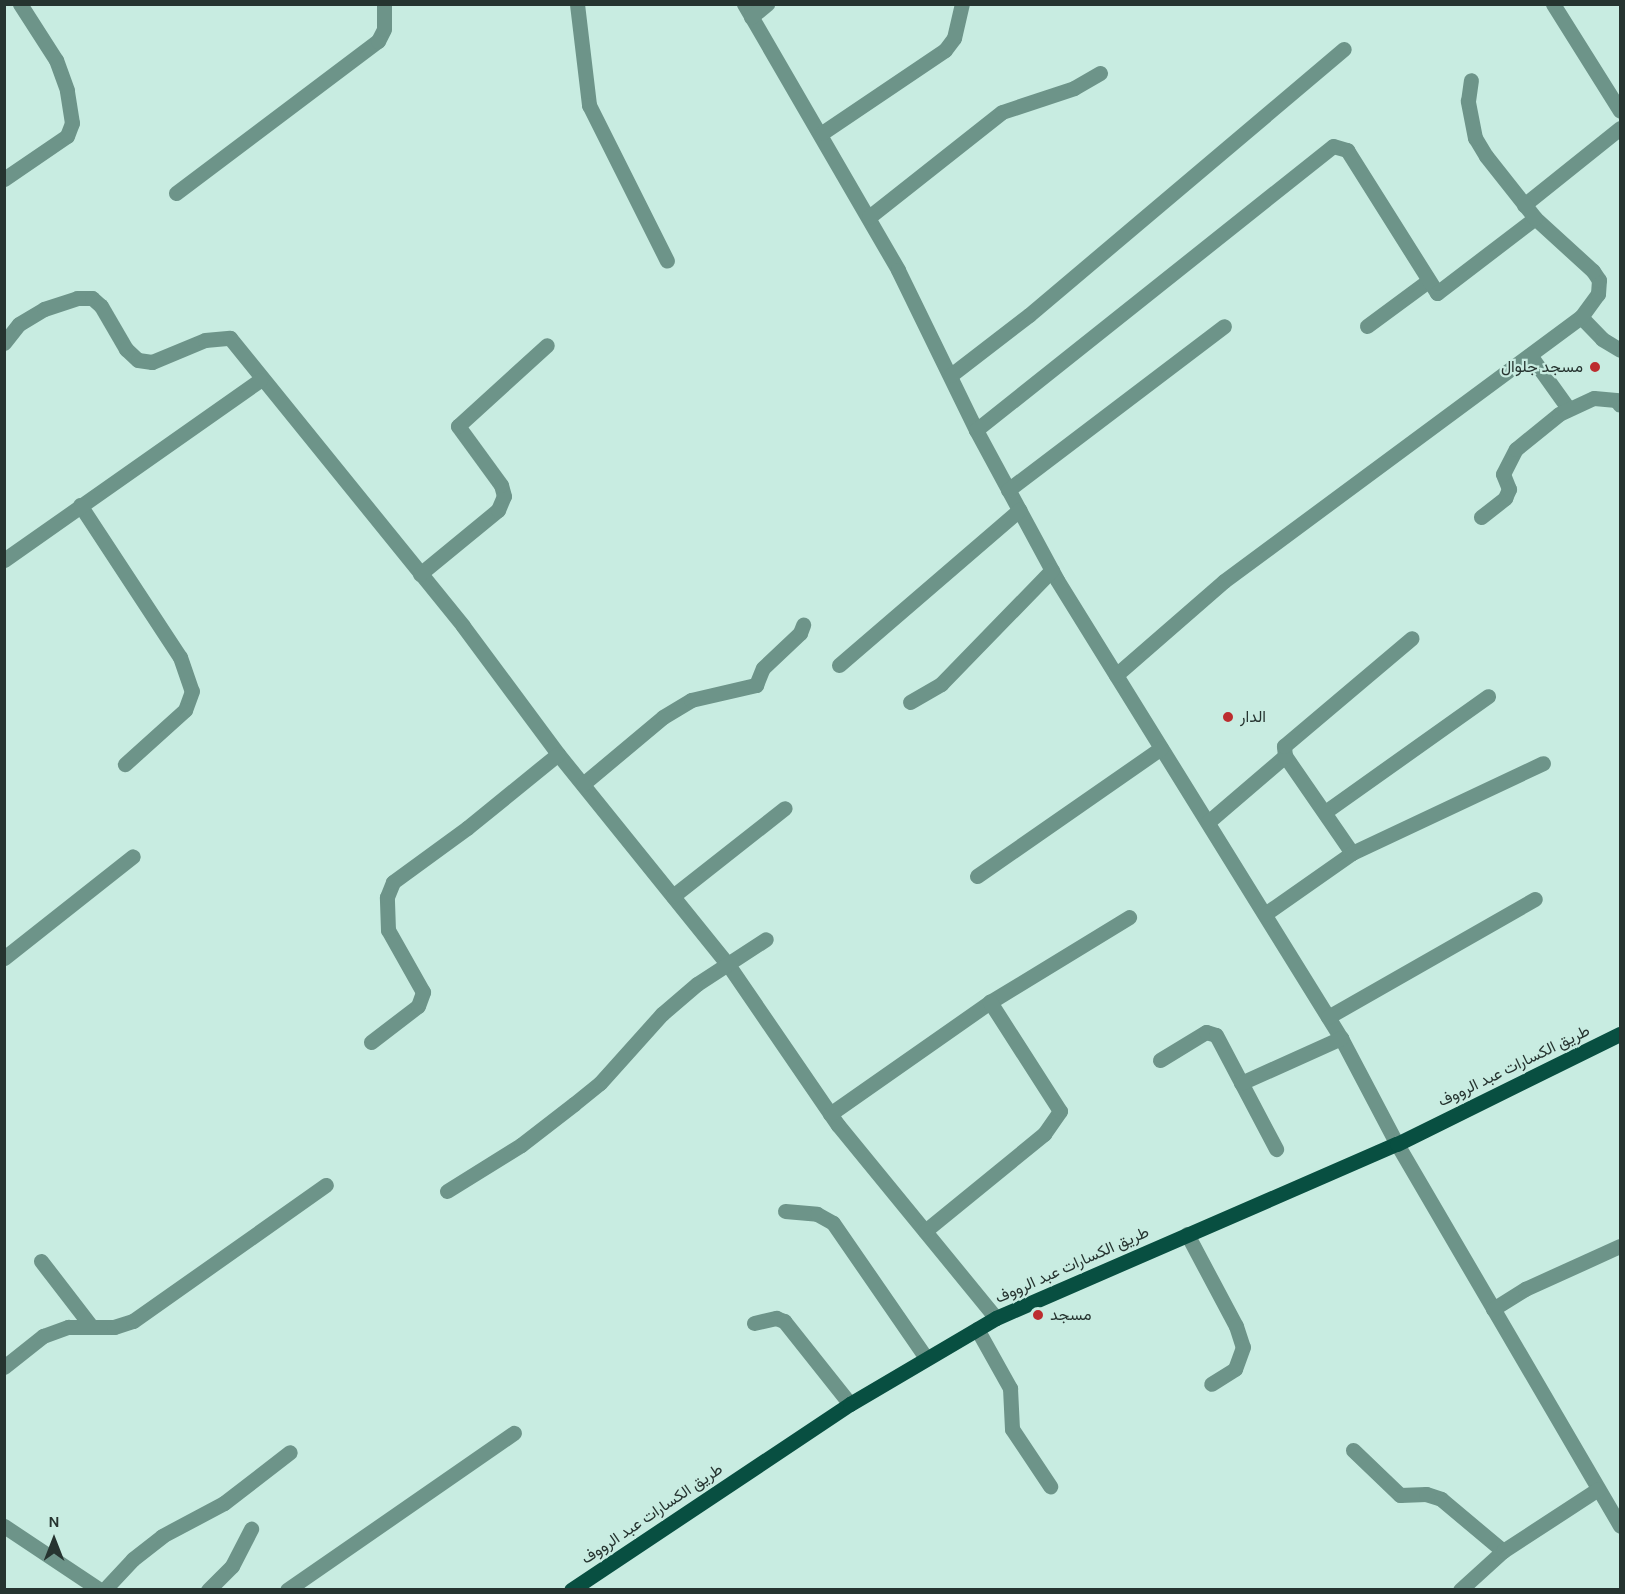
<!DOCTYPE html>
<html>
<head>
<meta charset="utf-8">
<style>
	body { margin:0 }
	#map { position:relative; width:1625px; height:1594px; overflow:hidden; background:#c8ece1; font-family:Karla,Vazirmatn,sans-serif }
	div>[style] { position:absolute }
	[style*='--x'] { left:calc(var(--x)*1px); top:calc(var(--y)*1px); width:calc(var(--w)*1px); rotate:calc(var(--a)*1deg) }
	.minor>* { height:15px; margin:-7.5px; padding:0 7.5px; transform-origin:7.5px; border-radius:7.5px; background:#6d9489 }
	.major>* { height:15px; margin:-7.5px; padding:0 7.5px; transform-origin:7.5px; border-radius:7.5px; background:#084f41 }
	.dots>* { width:16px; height:16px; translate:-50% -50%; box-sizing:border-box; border:3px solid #c8ece1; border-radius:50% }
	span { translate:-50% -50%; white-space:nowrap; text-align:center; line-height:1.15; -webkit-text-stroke:4.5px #c8ece1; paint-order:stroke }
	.poi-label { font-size:16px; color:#263430 }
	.right { translate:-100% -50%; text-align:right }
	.left { translate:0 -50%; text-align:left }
	.street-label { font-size:16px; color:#263430 }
	.frame { position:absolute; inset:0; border:6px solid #263430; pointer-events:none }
	.north { position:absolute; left:24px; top:1510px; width:60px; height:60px; -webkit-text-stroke:4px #c8ece1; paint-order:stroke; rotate:0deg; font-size:16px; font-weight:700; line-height:24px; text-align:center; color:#263430 }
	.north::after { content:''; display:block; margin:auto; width:21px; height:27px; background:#263430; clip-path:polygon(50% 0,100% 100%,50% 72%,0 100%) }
</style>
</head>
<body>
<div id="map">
	<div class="minor">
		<i style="--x:577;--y:4;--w:102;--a:83.2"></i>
		<i style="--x:589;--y:105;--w:174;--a:63.4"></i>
		<i style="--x:744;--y:4;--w:307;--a:59.9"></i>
		<i style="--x:898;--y:270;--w:178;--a:64"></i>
		<i style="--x:976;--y:430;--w:170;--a:61.6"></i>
		<i style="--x:1057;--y:580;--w:539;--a:58.2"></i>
		<i style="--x:1341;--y:1038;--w:120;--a:62.2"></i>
		<i style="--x:1397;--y:1144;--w:442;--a:59.7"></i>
		<i style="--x:1553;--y:4;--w:126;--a:57.9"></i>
		<i style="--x:751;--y:17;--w:21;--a:-39"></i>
		<i style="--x:822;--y:133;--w:148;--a:-34"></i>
		<i style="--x:945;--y:50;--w:15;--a:-53"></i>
		<i style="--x:954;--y:38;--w:35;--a:-77"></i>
		<i style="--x:4;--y:179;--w:76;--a:-34.3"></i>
		<i style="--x:67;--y:136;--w:14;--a:-69"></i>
		<i style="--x:72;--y:123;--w:33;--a:-99"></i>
		<i style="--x:67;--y:90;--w:32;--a:-110"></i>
		<i style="--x:56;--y:60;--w:67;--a:-122.7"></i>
		<i style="--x:176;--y:193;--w:253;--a:-37"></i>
		<i style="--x:378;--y:41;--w:13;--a:-63"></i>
		<i style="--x:384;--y:29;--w:25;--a:-90"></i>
		<i style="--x:1524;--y:205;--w:123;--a:-38.7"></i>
		<i style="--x:869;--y:217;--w:169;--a:-38.3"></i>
		<i style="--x:1002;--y:112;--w:76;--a:-18.4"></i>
		<i style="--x:1074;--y:88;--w:30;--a:-30"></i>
		<i style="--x:1581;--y:317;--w:30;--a:46"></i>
		<i style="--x:1602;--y:339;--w:21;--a:31"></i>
		<i style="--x:1367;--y:326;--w:76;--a:-36.4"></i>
		<i style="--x:4;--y:343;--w:24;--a:-52"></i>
		<i style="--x:19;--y:324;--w:29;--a:-31"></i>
		<i style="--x:44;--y:309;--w:35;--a:-18"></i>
		<i style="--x:77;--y:298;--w:15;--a:0"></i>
		<i style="--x:92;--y:298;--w:12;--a:42"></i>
		<i style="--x:101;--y:306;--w:50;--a:59.8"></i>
		<i style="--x:126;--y:349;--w:16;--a:43"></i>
		<i style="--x:138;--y:360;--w:14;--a:8"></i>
		<i style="--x:152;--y:362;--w:57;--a:-22.5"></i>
		<i style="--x:205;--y:340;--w:25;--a:-5"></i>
		<i style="--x:230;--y:338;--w:370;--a:51"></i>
		<i style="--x:463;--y:626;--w:159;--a:53.4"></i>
		<i style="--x:558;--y:754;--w:272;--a:51.1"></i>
		<i style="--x:729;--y:966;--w:193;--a:55.6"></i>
		<i style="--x:838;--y:1125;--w:249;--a:50.7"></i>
		<i style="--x:1530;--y:355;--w:65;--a:54.4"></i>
		<i style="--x:951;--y:375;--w:98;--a:-37.6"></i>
		<i style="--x:1029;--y:315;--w:412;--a:-40.2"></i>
		<i style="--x:976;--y:430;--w:456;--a:-38.5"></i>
		<i style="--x:1333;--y:146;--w:15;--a:16"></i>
		<i style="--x:1347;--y:150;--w:169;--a:57.8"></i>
		<i style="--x:1437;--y:293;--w:123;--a:-37.4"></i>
		<i style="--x:1008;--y:490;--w:271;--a:-37.2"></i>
		<i style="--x:80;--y:505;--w:182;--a:56.7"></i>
		<i style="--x:180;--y:657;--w:36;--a:71"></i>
		<i style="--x:192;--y:691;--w:20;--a:110"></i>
		<i style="--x:185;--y:710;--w:81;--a:138"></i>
		<i style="--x:1481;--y:517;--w:31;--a:-38"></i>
		<i style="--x:1505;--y:498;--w:10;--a:-66"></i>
		<i style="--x:1509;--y:489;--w:16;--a:-112"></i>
		<i style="--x:1503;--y:474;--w:28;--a:-63"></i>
		<i style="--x:1516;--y:449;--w:55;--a:-39.1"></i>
		<i style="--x:1559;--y:414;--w:38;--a:-25"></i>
		<i style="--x:1594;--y:398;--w:22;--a:5"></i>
		<i style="--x:1616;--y:400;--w:6;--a:51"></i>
		<i style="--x:4;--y:560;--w:313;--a:-35.1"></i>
		<i style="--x:420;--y:574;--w:101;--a:-39.4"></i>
		<i style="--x:498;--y:510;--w:15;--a:-67"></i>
		<i style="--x:504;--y:496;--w:11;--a:-105"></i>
		<i style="--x:501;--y:485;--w:73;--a:-126.1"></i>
		<i style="--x:458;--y:426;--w:120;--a:-42.3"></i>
		<i style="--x:839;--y:665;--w:238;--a:-40.7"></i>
		<i style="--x:1116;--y:675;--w:143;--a:-41"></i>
		<i style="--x:1224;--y:581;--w:444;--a:-36.5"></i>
		<i style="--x:1581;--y:317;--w:29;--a:-54"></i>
		<i style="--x:1598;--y:294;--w:14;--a:-86"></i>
		<i style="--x:1599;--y:280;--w:11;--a:-124"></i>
		<i style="--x:1593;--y:271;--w:79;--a:-137.6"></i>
		<i style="--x:1535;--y:218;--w:79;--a:-128.3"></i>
		<i style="--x:1486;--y:156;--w:21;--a:-121"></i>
		<i style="--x:1475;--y:138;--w:38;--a:-101"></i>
		<i style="--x:1468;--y:101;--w:21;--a:-82"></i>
		<i style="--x:910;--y:702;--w:36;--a:-30"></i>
		<i style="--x:941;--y:684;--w:159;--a:-45.8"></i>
		<i style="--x:583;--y:784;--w:104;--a:-39.9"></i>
		<i style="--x:663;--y:717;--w:33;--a:-31"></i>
		<i style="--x:691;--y:700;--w:67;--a:-13"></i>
		<i style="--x:756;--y:685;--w:18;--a:-68"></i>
		<i style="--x:763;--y:668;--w:51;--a:-43.4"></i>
		<i style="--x:800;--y:633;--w:9;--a:-69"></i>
		<i style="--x:1325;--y:812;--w:200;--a:-35.4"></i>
		<i style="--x:1208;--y:822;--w:101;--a:-40.6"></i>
		<i style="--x:1352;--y:853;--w:118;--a:-124.6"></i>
		<i style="--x:1285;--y:756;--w:10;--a:-96"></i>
		<i style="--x:1284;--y:746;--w:167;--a:-40.2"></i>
		<i style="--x:977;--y:876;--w:224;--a:-34.8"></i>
		<i style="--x:673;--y:896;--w:142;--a:-38.2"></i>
		<i style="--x:1265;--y:914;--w:106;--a:-35"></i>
		<i style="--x:1352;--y:853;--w:211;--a:-25.2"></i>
		<i style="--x:4;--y:958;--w:164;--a:-38.3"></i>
		<i style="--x:1328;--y:1017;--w:238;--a:-29.7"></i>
		<i style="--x:371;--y:1042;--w:59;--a:-37.5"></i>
		<i style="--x:418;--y:1006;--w:15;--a:-70"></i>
		<i style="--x:423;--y:992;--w:71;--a:-119.4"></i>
		<i style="--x:388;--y:930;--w:33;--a:-92"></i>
		<i style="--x:387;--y:897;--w:16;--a:-68"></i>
		<i style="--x:393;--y:882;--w:92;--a:-36.1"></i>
		<i style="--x:467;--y:828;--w:117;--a:-39.1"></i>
		<i style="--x:1160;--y:1060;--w:54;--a:-31.3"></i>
		<i style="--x:1206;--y:1032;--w:10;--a:17"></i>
		<i style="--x:1216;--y:1035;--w:129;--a:62.2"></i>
		<i style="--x:1241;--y:1083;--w:110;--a:-24.2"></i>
		<i style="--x:830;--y:1114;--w:195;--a:-35"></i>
		<i style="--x:990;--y:1002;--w:163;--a:-31.4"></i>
		<i style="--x:447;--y:1191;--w:87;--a:-31.9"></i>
		<i style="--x:521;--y:1145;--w:67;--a:-37.7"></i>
		<i style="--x:574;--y:1104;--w:33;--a:-39"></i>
		<i style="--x:600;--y:1083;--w:93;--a:-48.1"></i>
		<i style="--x:662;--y:1014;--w:46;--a:-40.6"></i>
		<i style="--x:697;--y:984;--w:82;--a:-33.1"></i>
		<i style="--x:785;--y:1211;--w:32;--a:5"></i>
		<i style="--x:817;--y:1214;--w:18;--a:29"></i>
		<i style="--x:833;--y:1223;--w:164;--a:55.4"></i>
		<i style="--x:925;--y:1231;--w:154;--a:-39.2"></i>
		<i style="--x:1044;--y:1134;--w:28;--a:-55"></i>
		<i style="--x:1060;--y:1111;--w:130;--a:-122.7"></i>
		<i style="--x:1187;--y:1234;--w:104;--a:62"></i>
		<i style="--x:1236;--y:1326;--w:22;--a:72"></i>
		<i style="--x:1243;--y:1347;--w:23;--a:110"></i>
		<i style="--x:1235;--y:1369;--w:28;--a:148"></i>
		<i style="--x:41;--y:1261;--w:82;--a:52.4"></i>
		<i style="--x:1493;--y:1309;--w:38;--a:-32"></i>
		<i style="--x:1525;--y:1289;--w:104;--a:-24.4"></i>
		<i style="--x:754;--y:1323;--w:23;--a:-13"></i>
		<i style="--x:776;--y:1318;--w:9;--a:21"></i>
		<i style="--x:784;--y:1321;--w:106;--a:51.5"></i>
		<i style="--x:977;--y:1329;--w:68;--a:60.8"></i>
		<i style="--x:1010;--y:1388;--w:41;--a:87.2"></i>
		<i style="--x:1012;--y:1429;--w:69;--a:56.3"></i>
		<i style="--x:4;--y:1367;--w:50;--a:-38.5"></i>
		<i style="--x:43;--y:1336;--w:27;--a:-20"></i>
		<i style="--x:68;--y:1327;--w:46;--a:0"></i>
		<i style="--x:114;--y:1327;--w:20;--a:-18"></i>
		<i style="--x:133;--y:1321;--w:236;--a:-35.2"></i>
		<i style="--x:1353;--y:1450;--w:65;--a:43.8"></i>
		<i style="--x:1400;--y:1495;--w:26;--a:-2"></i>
		<i style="--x:1426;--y:1494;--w:16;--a:18"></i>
		<i style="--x:1441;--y:1499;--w:81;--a:40"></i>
		<i style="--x:4;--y:1526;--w:115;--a:33.7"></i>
		<i style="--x:104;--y:1590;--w:42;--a:-46.9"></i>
		<i style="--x:133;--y:1559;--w:37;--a:-38"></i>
		<i style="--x:162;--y:1536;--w:70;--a:-28"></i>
		<i style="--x:224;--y:1503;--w:83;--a:-37.7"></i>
		<i style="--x:208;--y:1590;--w:34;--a:-45"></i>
		<i style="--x:232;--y:1566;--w:42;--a:-62.8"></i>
		<i style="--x:287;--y:1590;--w:276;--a:-34.7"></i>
		<i style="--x:1460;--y:1590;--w:58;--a:-42.2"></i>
		<i style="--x:1503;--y:1551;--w:113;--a:-33.1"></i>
	</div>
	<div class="major">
		<i style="--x:571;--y:1590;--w:335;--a:-33.7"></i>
		<i style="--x:850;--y:1404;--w:169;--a:-30.5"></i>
		<i style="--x:996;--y:1318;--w:437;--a:-23.5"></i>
		<i style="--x:1397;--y:1144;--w:249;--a:-26.3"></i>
	</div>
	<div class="dots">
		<i style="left:1595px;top:367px;background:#bc2d2f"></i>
		<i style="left:1228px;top:717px;background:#bc2d2f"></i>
		<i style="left:1038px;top:1315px;background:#bc2d2f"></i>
	</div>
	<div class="poi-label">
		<span class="right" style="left:1583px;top:367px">مسجد جلوال</span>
		<span class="left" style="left:1240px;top:717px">الدار</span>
		<span class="left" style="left:1050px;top:1315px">مسجد</span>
	</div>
	<div class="street-label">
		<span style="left:1514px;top:1066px;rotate:-26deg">طريق الكسارات عبد الرووف</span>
		<span style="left:1072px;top:1265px;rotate:-24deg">طريق الكسارات عبد الرووف</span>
		<span style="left:652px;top:1514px;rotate:-34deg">طريق الكسارات عبد الرووف</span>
	</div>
	<div class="frame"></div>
	<div class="north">N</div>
</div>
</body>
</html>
